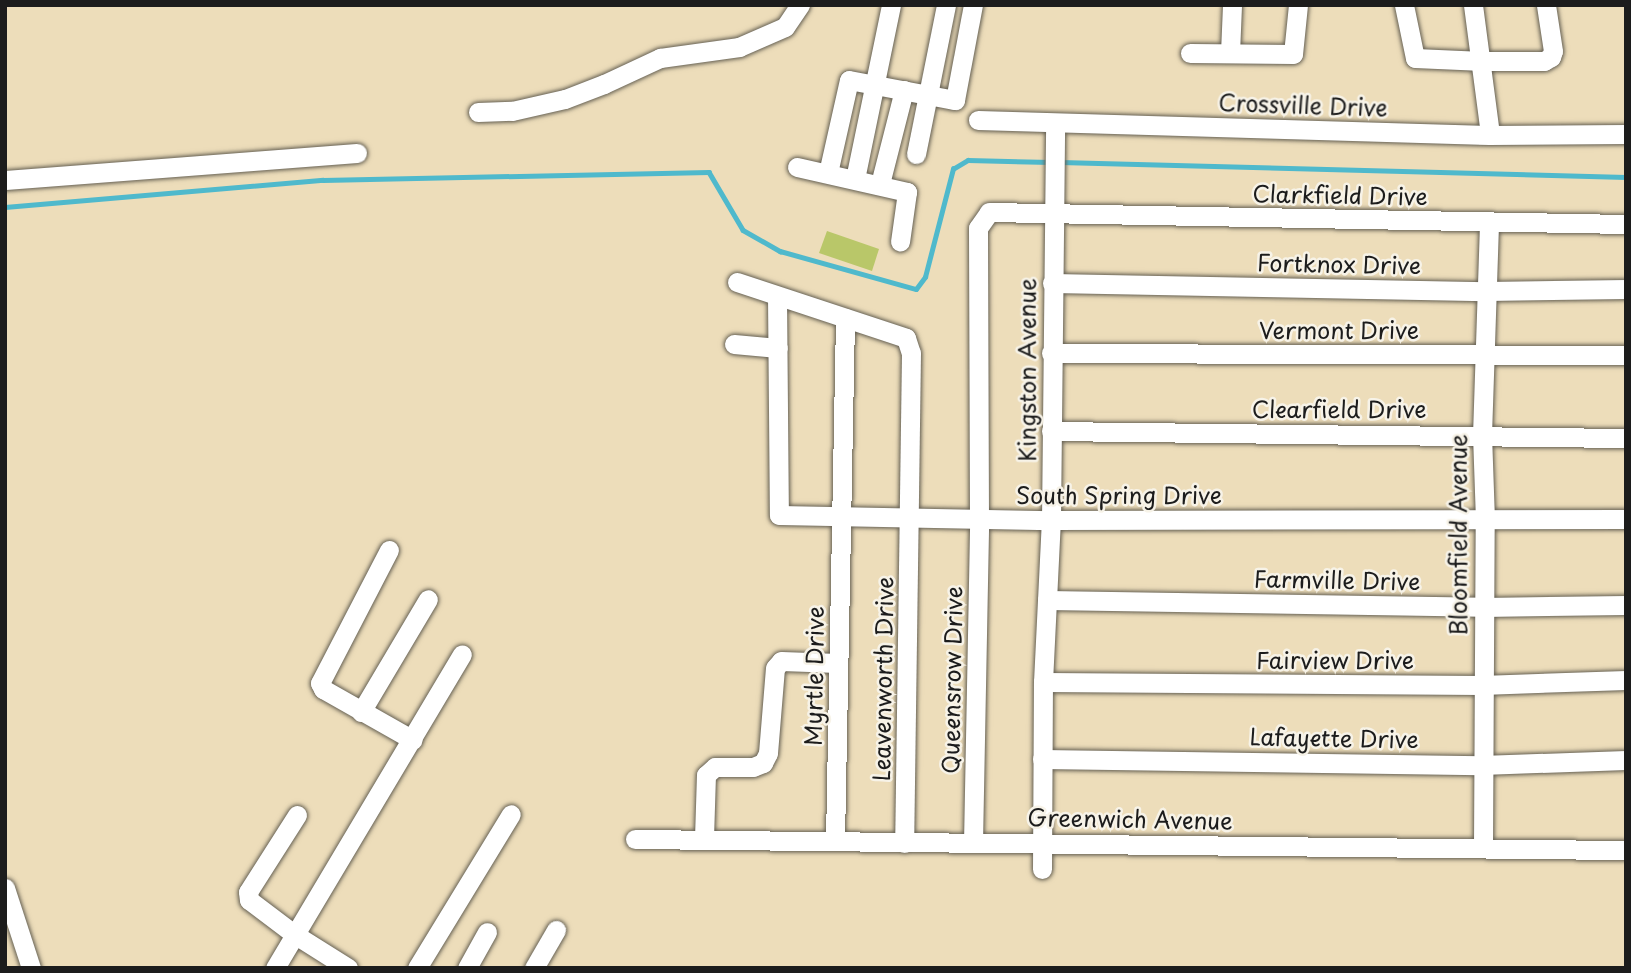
<!DOCTYPE html>
<html>
<head>
<meta charset="utf-8">
<style>
	body { margin:0 }
	#map { position:relative; width:1631px; height:973px; overflow:hidden; background:#edddba; font-family:"Playpen Sans",sans-serif }
	div>[style] { position:absolute }
	[style*='--x'] { left:calc(var(--x)*1px); top:calc(var(--y)*1px); width:calc(var(--w)*1px); rotate:calc(var(--a)*1deg) }
	.green>* { inset:0; background:#b9c769 }
	.stream>* { height:4.5px; margin:-2.25px; padding:0 2.25px; transform-origin:2.25px; border-radius:2.25px; background:#4fb9cc }
	.roads { filter:drop-shadow(0 0 2px #656053) drop-shadow(0 0 2px #656053) }
	.minor>* { height:19px; margin:-9.5px; padding:0 9.5px; transform-origin:9.5px; border-radius:9.5px; background:#fff }
	span { translate:-50% -50%; white-space:nowrap; text-align:center; line-height:1.15; -webkit-text-stroke:5px #f7f3e8; paint-order:stroke }
	.street-label { font-size:23px; color:#1c1c1c }
	.frame { position:absolute; inset:0; border:7px solid #1c1c1c; pointer-events:none }
</style>
</head>
<body>
<div id="map">
	<div class="green">
		<i style="clip-path:polygon(827px 231px,879px 249px,872px 271px,819px 253px)"></i>
	</div>
	<div class="stream">
		<i style="--x:1060;--y:162;--w:566;--a:1.52"></i>
		<i style="--x:5;--y:207;--w:319;--a:-4.9"></i>
		<i style="--x:323;--y:180;--w:386;--a:-1.2"></i>
		<i style="--x:709;--y:172;--w:67;--a:59.6"></i>
		<i style="--x:743;--y:230;--w:43;--a:29.6"></i>
		<i style="--x:780;--y:251;--w:141;--a:15.6"></i>
		<i style="--x:916;--y:289;--w:15;--a:-53"></i>
		<i style="--x:925;--y:277;--w:112;--a:-75.5"></i>
		<i style="--x:953;--y:169;--w:17;--a:-31"></i>
		<i style="--x:968;--y:160;--w:83;--a:1.4"></i>
	</div>
	<div class="roads">
		<div class="minor">
			<i style="--x:1404;--y:5;--w:54;--a:78.3"></i>
			<i style="--x:1415;--y:58;--w:68;--a:2.5"></i>
			<i style="--x:1483;--y:61;--w:61;--a:0"></i>
			<i style="--x:1544;--y:61;--w:8;--a:-30"></i>
			<i style="--x:1551;--y:57;--w:6;--a:-72"></i>
			<i style="--x:1553;--y:51;--w:47;--a:-98.7"></i>
			<i style="--x:1473;--y:5;--w:131;--a:82.5"></i>
			<i style="--x:1190;--y:53;--w:103;--a:0.6"></i>
			<i style="--x:1293;--y:54;--w:49;--a:-84.2"></i>
			<i style="--x:1230;--y:53;--w:48;--a:-87.6"></i>
			<i style="--x:478;--y:112;--w:34;--a:-2"></i>
			<i style="--x:512;--y:111;--w:54;--a:-12.8"></i>
			<i style="--x:565;--y:99;--w:42;--a:-21"></i>
			<i style="--x:604;--y:84;--w:62;--a:-24.9"></i>
			<i style="--x:660;--y:58;--w:80;--a:-7.9"></i>
			<i style="--x:739;--y:47;--w:50;--a:-23.5"></i>
			<i style="--x:785;--y:27;--w:27;--a:-56"></i>
			<i style="--x:978;--y:120;--w:512;--a:1.68"></i>
			<i style="--x:1490;--y:135;--w:136;--a:-0.4"></i>
			<i style="--x:916;--y:154;--w:152;--a:-78.6"></i>
			<i style="--x:797;--y:167;--w:113;--a:12.8"></i>
			<i style="--x:907;--y:192;--w:50;--a:98"></i>
			<i style="--x:828;--y:173;--w:95;--a:-77.3"></i>
			<i style="--x:849;--y:80;--w:108;--a:10.7"></i>
			<i style="--x:955;--y:100;--w:97;--a:-79.3"></i>
			<i style="--x:855;--y:179;--w:178;--a:-78.3"></i>
			<i style="--x:5;--y:180;--w:353;--a:-4.4"></i>
			<i style="--x:880;--y:184;--w:97;--a:-75.7"></i>
			<i style="--x:737;--y:282;--w:178;--a:18.3"></i>
			<i style="--x:906;--y:338;--w:16;--a:72"></i>
			<i style="--x:911;--y:353;--w:490;--a:90.8"></i>
			<i style="--x:1052;--y:283;--w:434;--a:1.1"></i>
			<i style="--x:1486;--y:291;--w:140;--a:-0.8"></i>
			<i style="--x:777;--y:296;--w:219;--a:89.5"></i>
			<i style="--x:779;--y:515;--w:272;--a:1.1"></i>
			<i style="--x:1051;--y:520;--w:575;--a:-0.1"></i>
			<i style="--x:734;--y:344;--w:44;--a:5.2"></i>
			<i style="--x:1051;--y:353;--w:575;--a:0.2"></i>
			<i style="--x:1051;--y:431;--w:575;--a:0.7"></i>
			<i style="--x:389;--y:550;--w:150;--a:117.4"></i>
			<i style="--x:320;--y:683;--w:7;--a:63"></i>
			<i style="--x:323;--y:689;--w:103;--a:29.5"></i>
			<i style="--x:1047;--y:600;--w:435;--a:0.9"></i>
			<i style="--x:1482;--y:607;--w:144;--a:-0.8"></i>
			<i style="--x:1043;--y:682;--w:438;--a:0.4"></i>
			<i style="--x:1481;--y:685;--w:145;--a:-2"></i>
			<i style="--x:361;--y:712;--w:131;--a:-59.3"></i>
			<i style="--x:1042;--y:759;--w:439;--a:0.8"></i>
			<i style="--x:1481;--y:765;--w:145;--a:-2"></i>
			<i style="--x:297;--y:815;--w:91;--a:122.5"></i>
			<i style="--x:248;--y:892;--w:8;--a:83"></i>
			<i style="--x:249;--y:900;--w:56;--a:37.1"></i>
			<i style="--x:294;--y:934;--w:64;--a:32.2"></i>
			<i style="--x:704;--y:838;--w:63;--a:-88.2"></i>
			<i style="--x:706;--y:775;--w:12;--a:-42"></i>
			<i style="--x:715;--y:767;--w:38;--a:0"></i>
			<i style="--x:753;--y:767;--w:11;--a:-22"></i>
			<i style="--x:763;--y:763;--w:11;--a:-63"></i>
			<i style="--x:768;--y:753;--w:85;--a:-85.3"></i>
			<i style="--x:775;--y:668;--w:9;--a:-49"></i>
			<i style="--x:781;--y:661;--w:57;--a:2"></i>
			<i style="--x:635;--y:839;--w:991;--a:0.64"></i>
			<i style="--x:835;--y:840;--w:522;--a:-88.9"></i>
			<i style="--x:973;--y:843;--w:325;--a:-88.9"></i>
			<i style="--x:979;--y:518;--w:290;--a:-90.2"></i>
			<i style="--x:978;--y:228;--w:19;--a:-55"></i>
			<i style="--x:989;--y:212;--w:637;--a:1.08"></i>
			<i style="--x:1483;--y:848;--w:328;--a:-89.7"></i>
			<i style="--x:1485;--y:520;--w:85;--a:-92"></i>
			<i style="--x:1482;--y:435;--w:213;--a:-88.1"></i>
			<i style="--x:1042;--y:869;--w:187;--a:-89.7"></i>
			<i style="--x:1043;--y:682;--w:162;--a:-87.2"></i>
			<i style="--x:1051;--y:520;--w:397;--a:-89.4"></i>
			<i style="--x:5;--y:888;--w:84;--a:72"></i>
			<i style="--x:275;--y:968;--w:365;--a:-59.2"></i>
			<i style="--x:417;--y:968;--w:180;--a:-58.6"></i>
			<i style="--x:467;--y:968;--w:41;--a:-60.9"></i>
			<i style="--x:534;--y:968;--w:44;--a:-59.9"></i>
		</div>
	</div>
	<div class="street-label">
		<span style="left:1303px;top:105px;rotate:2deg">Crossville Drive</span>
		<span style="left:1340px;top:195px;rotate:1deg">Clarkfield Drive</span>
		<span style="left:1339px;top:264px;rotate:1deg">Fortknox Drive</span>
		<span style="left:1339px;top:330px">Vermont Drive</span>
		<span style="left:1027px;top:370px;rotate:-90deg">Kingston Avenue</span>
		<span style="left:1339px;top:409px">Clearfield Drive</span>
		<span style="left:1119px;top:495px">South Spring Drive</span>
		<span style="left:1458px;top:535px;rotate:-90deg">Bloomfield Avenue</span>
		<span style="left:1337px;top:580px;rotate:1deg">Farmville Drive</span>
		<span style="left:1335px;top:660px">Fairview Drive</span>
		<span style="left:814px;top:676px;rotate:-89deg">Myrtle Drive</span>
		<span style="left:883px;top:679px;rotate:-89deg">Leavenworth Drive</span>
		<span style="left:952px;top:680px;rotate:-89deg">Queensrow Drive</span>
		<span style="left:1334px;top:738px;rotate:1deg">Lafayette Drive</span>
		<span style="left:1130px;top:819px;rotate:1deg">Greenwich Avenue</span>
	</div>
	<div class="frame"></div>
</div>
</body>
</html>
